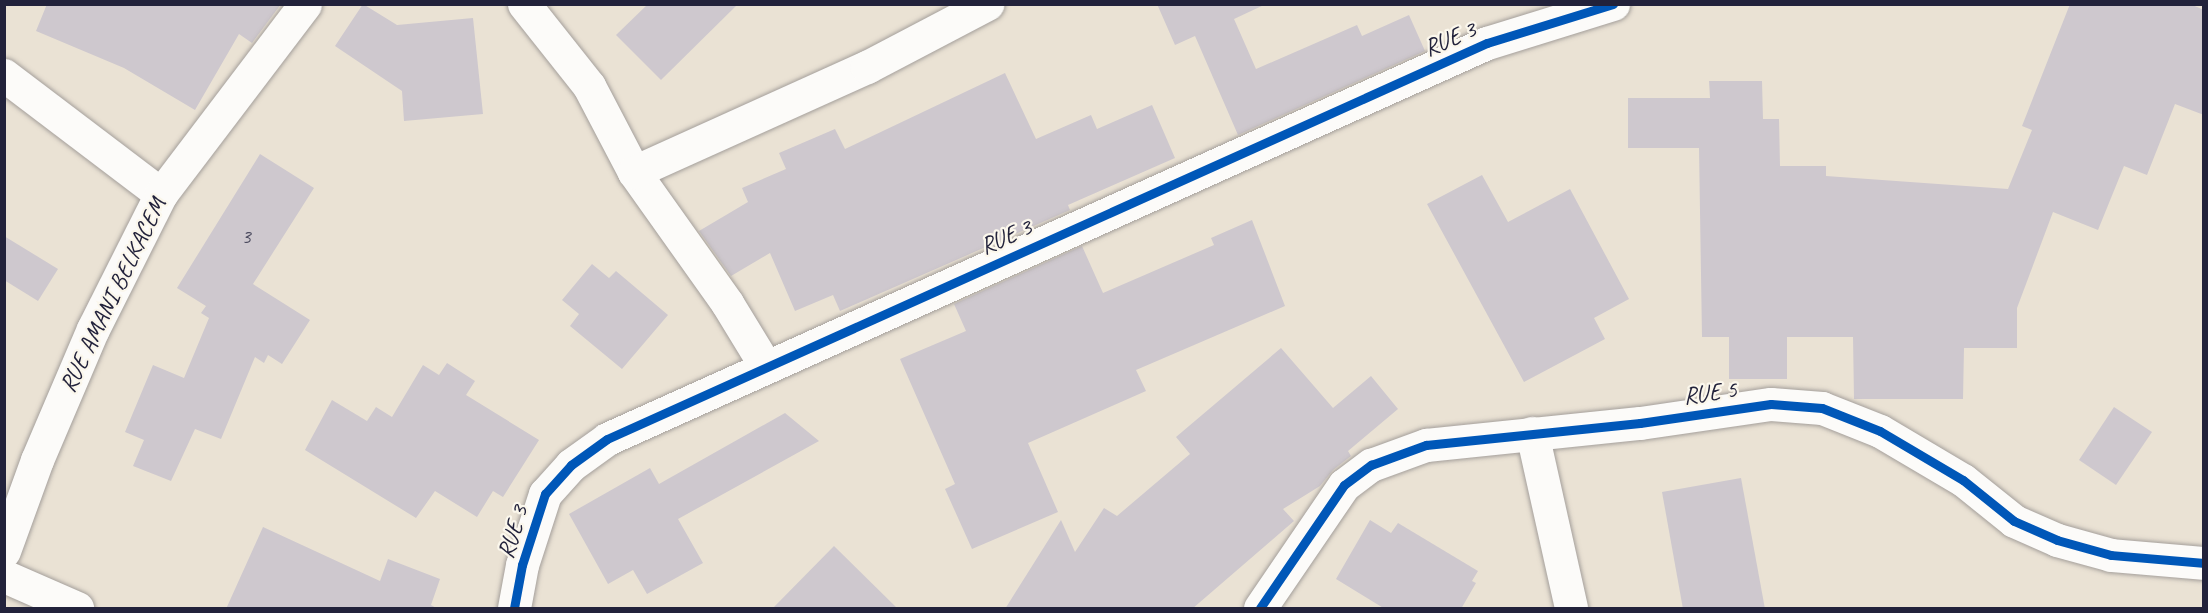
<!DOCTYPE html>
<html>
<head>
<meta charset="utf-8">
<style>
	body { margin:0 }
	#map { position:relative; width:2208px; height:613px; overflow:hidden; background:#eae2d4; font-family:Caveat,sans-serif }
	div>[style] { position:absolute }
	[style*='--x'] { left:calc(var(--x)*1px); top:calc(var(--y)*1px); width:calc(var(--w)*1px); rotate:calc(var(--a)*1deg) }
	.building>* { inset:0; background:#cec8ce }
	.roads { filter:drop-shadow(0 0 2px #a49f9b) drop-shadow(0 0 2px #a49f9b) }
	.minor>* { height:33px; margin:-16.5px; padding:0 16.5px; transform-origin:16.5px; border-radius:16.5px; background:#fcfbf9 }
	.cycleway>* { height:9px; margin:-4.5px; padding:0 4.5px; transform-origin:4.5px; border-radius:4.5px; background:#0057b8 }
	span { translate:-50% -50%; white-space:nowrap; text-align:center; line-height:1.15; -webkit-text-stroke:4.5px #fbf7ec; paint-order:stroke }
	.number-label { font-size:21px; color:#4d4c60 }
	.number-label span { -webkit-text-stroke-width:0 }
	.street-label { font-size:24px; color:#22223b }
	.frame { position:absolute; inset:0; border:6px solid #22223b; pointer-events:none }
</style>
</head>
<body>
<div id="map">
	<div class="building">
		<i style="clip-path:polygon(47px 4px,281px 4px,252px 43px,239px 34px,195px 110px,124px 68px,36px 31px)"></i>
		<i style="clip-path:polygon(363px 4px,397px 25px,473px 18px,483px 114px,404px 121px,402px 91px,335px 46px)"></i>
		<i style="clip-path:polygon(648px 4px,738px 4px,661px 80px,616px 35px)"></i>
		<i style="clip-path:polygon(1157px 4px,1266px 4px,1234px 19px,1256px 69px,1357px 25px,1362px 36px,1409px 15px,1425px 51px,1238px 135px,1195px 36px,1175px 45px)"></i>
		<i style="clip-path:polygon(2070px 4px,2190px 4px,2204px 10px,2204px 115px,2175px 104px,2147px 175px,2124px 166px,2098px 230px,2053px 212px,2017px 308px,2017px 348px,1964px 348px,1963px 399px,1854px 399px,1853px 337px,1787px 337px,1787px 379px,1729px 379px,1729px 337px,1702px 337px,1699px 148px,1628px 148px,1628px 98px,1710px 98px,1709px 81px,1762px 81px,1763px 119px,1779px 119px,1780px 166px,1826px 166px,1826px 176px,2008px 189px,2032px 130px,2022px 126px)"></i>
		<i style="clip-path:polygon(1005px 73px,1036px 139px,1091px 115px,1097px 129px,1152px 105px,1175px 158px,1068px 205px,1070px 210px,840px 311px,833px 295px,795px 311px,770px 253px,731px 276px,699px 231px,748px 202px,742px 188px,786px 169px,779px 153px,835px 129px,845px 149px)"></i>
		<i style="clip-path:polygon(260px 154px,314px 188px,253px 284px,310px 320px,282px 364px,268px 355px,264px 363px,255px 357px,221px 439px,195px 429px,171px 481px,133px 466px,144px 440px,125px 432px,153px 365px,184px 378px,209px 318px,201px 313px,206px 306px,177px 288px)"></i>
		<i style="clip-path:polygon(1482px 175px,1508px 222px,1570px 189px,1629px 299px,1594px 318px,1605px 339px,1524px 382px,1427px 204px)"></i>
		<i style="clip-path:polygon(1252px 220px,1285px 306px,1136px 370px,1146px 391px,1028px 443px,1058px 512px,972px 549px,945px 489px,955px 484px,900px 359px,966px 331px,954px 304px,1082px 246px,1103px 293px,1214px 245px,1211px 238px)"></i>
		<i style="clip-path:polygon(4px 236px,58px 269px,38px 301px,4px 280px)"></i>
		<i style="clip-path:polygon(592px 264px,609px 278px,616px 271px,668px 315px,622px 369px,570px 326px,579px 314px,562px 300px)"></i>
		<i style="clip-path:polygon(1281px 348px,1333px 408px,1371px 376px,1398px 409px,1348px 451px,1351px 456px,1333px 470px,1320px 486px,1283px 509px,1294px 521px,1192px 609px,1005px 609px,1061px 520px,1075px 552px,1104px 508px,1117px 516px,1190px 454px,1176px 437px)"></i>
		<i style="clip-path:polygon(447px 363px,475px 381px,466px 395px,539px 440px,503px 497px,493px 491px,477px 517px,435px 491px,416px 518px,305px 450px,332px 400px,367px 421px,376px 407px,392px 417px,423px 365px,439px 375px)"></i>
		<i style="clip-path:polygon(2114px 407px,2152px 432px,2116px 485px,2079px 460px)"></i>
		<i style="clip-path:polygon(785px 413px,819px 441px,678px 519px,703px 563px,647px 594px,633px 570px,608px 584px,569px 514px,650px 468px,659px 484px)"></i>
		<i style="clip-path:polygon(1741px 478px,1765px 609px,1683px 609px,1662px 492px)"></i>
		<i style="clip-path:polygon(1370px 520px,1391px 533px,1398px 523px,1478px 571px,1472px 581px,1476px 583px,1461px 609px,1385px 609px,1336px 579px)"></i>
		<i style="clip-path:polygon(263px 527px,380px 581px,388px 559px,440px 579px,431px 605px,438px 609px,226px 609px)"></i>
		<i style="clip-path:polygon(834px 546px,898px 609px,772px 609px)"></i>
	</div>
	<div class="roads">
		<div class="minor">
			<i style="--x:524;--y:4;--w:105;--a:51.6"></i>
			<i style="--x:589;--y:86;--w:97;--a:62.4"></i>
			<i style="--x:634;--y:172;--w:161;--a:54.6"></i>
			<i style="--x:727;--y:303;--w:75;--a:58.6"></i>
			<i style="--x:4;--y:75;--w:197;--a:37.2"></i>
			<i style="--x:634;--y:172;--w:256;--a:-24.3"></i>
			<i style="--x:867;--y:67;--w:136;--a:-27.7"></i>
			<i style="--x:1532;--y:433;--w:179;--a:77.4"></i>
			<i style="--x:4;--y:551;--w:97;--a:-70.1"></i>
			<i style="--x:37;--y:460;--w:142;--a:-66.9"></i>
			<i style="--x:93;--y:329;--w:151;--a:-63.3"></i>
			<i style="--x:161;--y:194;--w:238;--a:-52.8"></i>
			<i style="--x:4;--y:576;--w:80;--a:23.7"></i>
			<i style="--x:514;--y:608;--w:44;--a:-79.5"></i>
			<i style="--x:522;--y:565;--w:75;--a:-72.1"></i>
			<i style="--x:545;--y:494;--w:39;--a:-48"></i>
			<i style="--x:571;--y:465;--w:44;--a:-35.8"></i>
			<i style="--x:607;--y:439;--w:965;--a:-24.23"></i>
			<i style="--x:1487;--y:43;--w:132;--a:-17.2"></i>
			<i style="--x:1260;--y:608;--w:149;--a:-55.7"></i>
			<i style="--x:1344;--y:485;--w:34;--a:-37"></i>
			<i style="--x:1371;--y:465;--w:59;--a:-20"></i>
			<i style="--x:1426;--y:445;--w:215;--a:-5.9"></i>
			<i style="--x:1640;--y:423;--w:132;--a:-8.3"></i>
			<i style="--x:1771;--y:404;--w:51;--a:4.5"></i>
			<i style="--x:1822;--y:408;--w:62;--a:21.6"></i>
			<i style="--x:1880;--y:431;--w:96;--a:30.6"></i>
			<i style="--x:1963;--y:480;--w:65;--a:38.8"></i>
			<i style="--x:2014;--y:521;--w:47;--a:23.8"></i>
			<i style="--x:2057;--y:540;--w:56;--a:15.5"></i>
			<i style="--x:2111;--y:555;--w:93;--a:4.9"></i>
		</div>
	</div>
	<div class="cycleway">
		<i style="--x:514;--y:608;--w:44;--a:-79.5"></i>
		<i style="--x:522;--y:565;--w:75;--a:-72.1"></i>
		<i style="--x:545;--y:494;--w:39;--a:-48"></i>
		<i style="--x:571;--y:465;--w:44;--a:-35.8"></i>
		<i style="--x:607;--y:439;--w:965;--a:-24.23"></i>
		<i style="--x:1487;--y:43;--w:132;--a:-17.2"></i>
		<i style="--x:1260;--y:608;--w:149;--a:-55.7"></i>
		<i style="--x:1344;--y:485;--w:34;--a:-37"></i>
		<i style="--x:1371;--y:465;--w:59;--a:-20"></i>
		<i style="--x:1426;--y:445;--w:215;--a:-5.9"></i>
		<i style="--x:1640;--y:423;--w:132;--a:-8.3"></i>
		<i style="--x:1771;--y:404;--w:51;--a:4.5"></i>
		<i style="--x:1822;--y:408;--w:62;--a:21.6"></i>
		<i style="--x:1880;--y:431;--w:96;--a:30.6"></i>
		<i style="--x:1963;--y:480;--w:65;--a:38.8"></i>
		<i style="--x:2014;--y:521;--w:47;--a:23.8"></i>
		<i style="--x:2057;--y:540;--w:56;--a:15.5"></i>
		<i style="--x:2111;--y:555;--w:93;--a:4.9"></i>
	</div>
	<div class="number-label">
		<span style="left:246px;top:236px">3</span>
	</div>
	<div class="street-label">
		<span style="left:1450px;top:39px;rotate:-23deg">RUE 3</span>
		<span style="left:1006px;top:237px;rotate:-24deg">RUE 3</span>
		<span style="left:113px;top:295px;rotate:-64deg">RUE AMANI BELKACEM</span>
		<span style="left:1710px;top:393px;rotate:-8deg">RUE 5</span>
		<span style="left:513px;top:532px;rotate:-73deg">RUE 3</span>
	</div>
	<div class="frame"></div>
</div>
</body>
</html>
